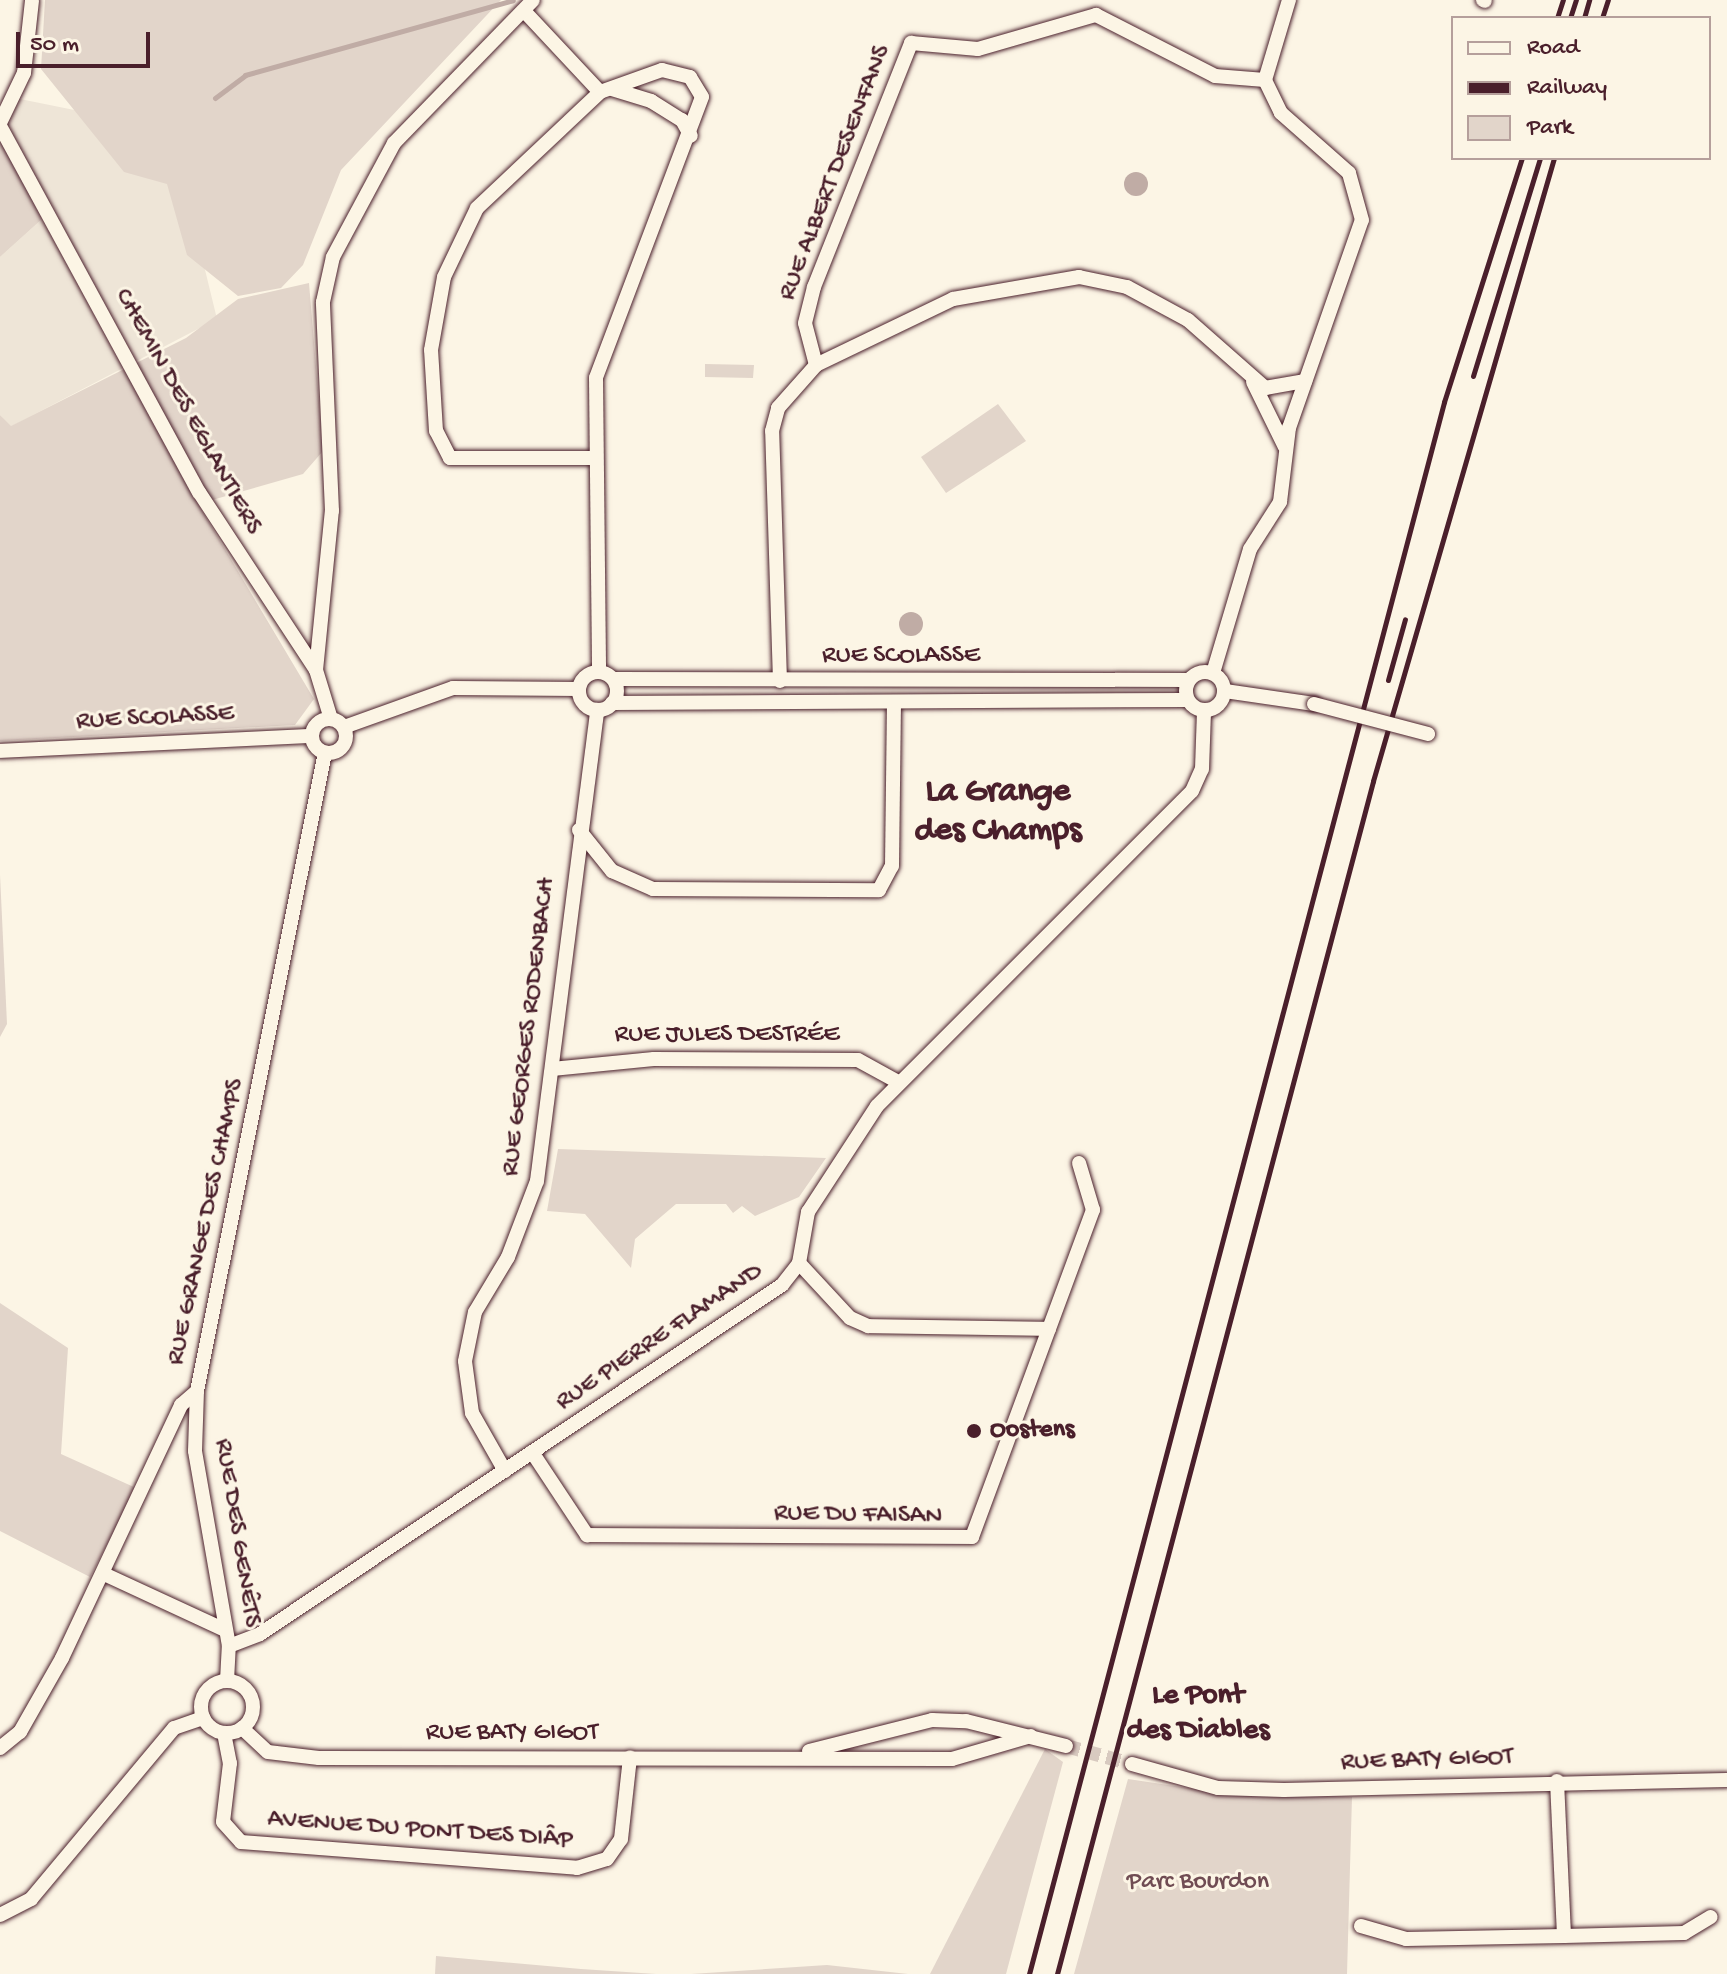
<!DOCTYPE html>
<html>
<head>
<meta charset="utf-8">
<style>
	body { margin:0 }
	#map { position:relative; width:1727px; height:1974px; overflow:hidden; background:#fcf5e5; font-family:"Gochi Hand",sans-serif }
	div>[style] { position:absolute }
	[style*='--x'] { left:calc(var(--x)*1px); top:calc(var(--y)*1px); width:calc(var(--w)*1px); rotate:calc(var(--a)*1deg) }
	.built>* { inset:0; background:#eee5d7 }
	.green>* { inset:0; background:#e2d5ca }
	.water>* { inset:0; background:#c0aca5 }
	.round { border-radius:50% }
	.stream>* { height:5px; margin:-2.5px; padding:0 2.5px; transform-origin:2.5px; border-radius:2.5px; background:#c0aca5 }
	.street-tunnel>* { height:14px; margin-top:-7px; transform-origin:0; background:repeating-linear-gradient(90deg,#d8cac0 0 14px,transparent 0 21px) }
	.roads { filter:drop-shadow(0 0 2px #4a1f2b) drop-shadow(0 0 2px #4a1f2b) }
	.street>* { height:14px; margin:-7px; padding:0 7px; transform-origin:7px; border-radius:7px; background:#fcf5e5 }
	.street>.ring { margin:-7px; padding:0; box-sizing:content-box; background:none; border:14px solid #fcf5e5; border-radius:50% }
	.rail>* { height:5px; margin:-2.5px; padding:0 2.5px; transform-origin:2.5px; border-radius:2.5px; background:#4a1f2b }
	.bridges { filter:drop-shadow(0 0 2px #4a1f2b) drop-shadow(0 0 2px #4a1f2b) }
	.street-bridge>* { height:14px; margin:-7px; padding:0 7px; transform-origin:7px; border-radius:7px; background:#fcf5e5 }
	.dots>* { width:22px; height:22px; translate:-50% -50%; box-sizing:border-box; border:4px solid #fcf5e5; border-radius:50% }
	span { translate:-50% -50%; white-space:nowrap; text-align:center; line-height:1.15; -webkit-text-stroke:6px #fcf5e5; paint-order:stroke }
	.street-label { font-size:26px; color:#4a1f2b }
	.poi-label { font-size:26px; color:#4a1f2b; font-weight:700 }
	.left { translate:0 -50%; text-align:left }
	.park-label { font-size:26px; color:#704c53 }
	.quarter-label { font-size:30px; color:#4a1f2b; font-weight:700 }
	.district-label { font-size:34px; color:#4a1f2b; font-weight:700 }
	.legend { position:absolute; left:1451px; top:16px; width:260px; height:144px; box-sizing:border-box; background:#fcf5e5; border:2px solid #b59f9b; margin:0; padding:10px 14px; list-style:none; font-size:24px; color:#4a1f2b }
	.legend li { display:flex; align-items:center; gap:16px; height:40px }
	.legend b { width:40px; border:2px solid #b59f9b }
	.scale { position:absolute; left:16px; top:32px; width:134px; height:36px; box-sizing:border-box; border:4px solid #4a1f2b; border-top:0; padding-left:10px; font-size:24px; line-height:28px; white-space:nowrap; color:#4a1f2b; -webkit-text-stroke:6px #fcf5e5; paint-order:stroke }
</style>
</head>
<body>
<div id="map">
	<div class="built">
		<i style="clip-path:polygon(15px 98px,104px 116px,178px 159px,217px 319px,10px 427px,0 415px,0 257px,41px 220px,5px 124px)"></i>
	</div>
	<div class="green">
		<i style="clip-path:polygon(45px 0,501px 0,341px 170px,303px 265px,281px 288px,238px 296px,187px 255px,167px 184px,124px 172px,41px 69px)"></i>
		<i style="clip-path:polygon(0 125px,43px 205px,41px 220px,0 257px)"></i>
		<i style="clip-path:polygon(309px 283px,323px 451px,303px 474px,198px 504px,314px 699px,295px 725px,0 741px,0 415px,11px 426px,186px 338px,238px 299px)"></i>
		<i style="clip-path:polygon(705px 364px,754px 365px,753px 378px,705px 377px)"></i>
		<i style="clip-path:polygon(998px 404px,1026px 441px,946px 493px,921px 457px)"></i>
		<i style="clip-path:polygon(0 875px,7px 1024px,0 1037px)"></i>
		<i style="clip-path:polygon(558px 1149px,826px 1158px,799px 1197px,755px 1216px,742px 1206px,733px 1213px,726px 1204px,676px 1204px,635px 1239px,631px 1268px,585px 1214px,547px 1211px)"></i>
		<i style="clip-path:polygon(0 1303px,68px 1348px,61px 1454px,136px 1488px,90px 1577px,0 1531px)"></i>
		<i style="clip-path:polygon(1045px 1749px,1063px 1762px,1006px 1974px,930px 1974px)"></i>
		<i style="clip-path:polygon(1128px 1779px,1228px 1794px,1352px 1797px,1347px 1974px,1074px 1974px)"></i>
		<i style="clip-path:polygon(436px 1956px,581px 1969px,656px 1974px,435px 1974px)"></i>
		<i style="clip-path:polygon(827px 1965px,908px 1974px,691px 1974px)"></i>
	</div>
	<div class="water">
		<i class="round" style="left:1124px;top:172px;width:24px;height:24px"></i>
		<i class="round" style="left:899px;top:612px;width:24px;height:24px"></i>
	</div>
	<div class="stream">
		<i style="--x:215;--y:98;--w:38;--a:-37"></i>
		<i style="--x:245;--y:75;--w:278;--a:-15.6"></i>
	</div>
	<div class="street-tunnel">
		<i style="--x:1066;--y:1746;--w:68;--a:15.3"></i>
	</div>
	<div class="roads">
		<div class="street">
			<i style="--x:1483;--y:0;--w:2;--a:27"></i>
			<i style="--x:526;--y:13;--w:108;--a:46.9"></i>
			<i style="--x:600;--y:92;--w:66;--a:-19.5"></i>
			<i style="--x:662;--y:70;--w:29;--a:14"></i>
			<i style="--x:690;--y:77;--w:23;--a:59"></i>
			<i style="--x:702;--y:97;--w:300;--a:110.7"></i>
			<i style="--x:596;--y:378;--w:293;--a:89.4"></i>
			<i style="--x:1265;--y:80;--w:84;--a:-73.3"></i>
			<i style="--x:612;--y:89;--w:41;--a:17.1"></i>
			<i style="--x:651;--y:101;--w:36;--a:32"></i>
			<i style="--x:682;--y:120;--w:18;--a:61"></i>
			<i style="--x:0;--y:123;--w:55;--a:-64.4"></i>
			<i style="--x:24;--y:73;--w:73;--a:-83.7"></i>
			<i style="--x:0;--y:126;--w:417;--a:61.5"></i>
			<i style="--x:199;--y:492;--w:213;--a:56.7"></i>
			<i style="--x:316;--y:670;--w:51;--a:73"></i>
			<i style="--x:816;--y:365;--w:152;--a:-25.7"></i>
			<i style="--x:953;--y:299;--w:128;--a:-9.9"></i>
			<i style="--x:1079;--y:277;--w:49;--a:11.8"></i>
			<i style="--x:1127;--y:287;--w:69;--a:28.4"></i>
			<i style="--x:1188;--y:320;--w:103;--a:41.4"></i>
			<i style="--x:1265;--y:388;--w:41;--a:-9.9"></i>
			<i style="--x:1253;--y:382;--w:72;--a:63.8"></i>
			<i style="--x:592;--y:458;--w:142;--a:180"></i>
			<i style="--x:450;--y:458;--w:30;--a:-117"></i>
			<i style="--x:436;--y:431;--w:81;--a:-93.5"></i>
			<i style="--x:431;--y:350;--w:74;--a:-79.9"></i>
			<i style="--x:444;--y:277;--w:76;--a:-64.4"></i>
			<i style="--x:477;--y:208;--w:169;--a:-43.3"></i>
			<i style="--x:316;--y:670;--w:160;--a:-84.3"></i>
			<i style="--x:332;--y:511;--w:209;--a:-92.5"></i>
			<i style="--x:323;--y:302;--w:46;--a:-77.5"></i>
			<i style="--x:333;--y:257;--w:129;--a:-61.8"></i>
			<i style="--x:394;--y:143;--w:199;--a:-45.8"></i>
			<i class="ring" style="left:579px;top:672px;width:24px;height:24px"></i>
			<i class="ring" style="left:1186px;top:672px;width:24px;height:24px"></i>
			<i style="--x:1213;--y:673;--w:129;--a:-73.4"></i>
			<i style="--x:1250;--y:549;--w:56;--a:-57.4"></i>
			<i style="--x:1280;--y:502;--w:75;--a:-83.1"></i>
			<i style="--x:1289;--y:428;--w:220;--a:-70.7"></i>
			<i style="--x:1362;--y:220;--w:49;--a:-105.5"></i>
			<i style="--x:1349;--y:173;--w:91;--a:-138.6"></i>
			<i style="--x:1281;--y:113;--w:37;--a:-116"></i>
			<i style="--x:614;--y:679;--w:575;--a:0.1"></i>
			<i style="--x:780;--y:681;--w:250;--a:-91.8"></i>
			<i style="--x:772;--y:431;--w:24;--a:-75"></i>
			<i style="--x:778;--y:408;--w:57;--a:-48.5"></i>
			<i style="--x:816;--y:365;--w:43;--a:-104.7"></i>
			<i style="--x:805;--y:323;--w:37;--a:-76"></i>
			<i style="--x:814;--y:287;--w:263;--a:-68.3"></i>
			<i style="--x:911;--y:43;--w:67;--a:5.1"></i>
			<i style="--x:978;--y:49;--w:123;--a:-16.1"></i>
			<i style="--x:1096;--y:15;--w:134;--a:27.1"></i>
			<i style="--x:1215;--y:76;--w:50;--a:4.6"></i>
			<i style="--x:1225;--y:691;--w:90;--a:8.3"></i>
			<i style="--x:612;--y:703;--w:573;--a:-0.3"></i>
			<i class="ring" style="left:312px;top:719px;width:20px;height:20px"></i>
			<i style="--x:344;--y:727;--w:116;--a:-19.7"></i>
			<i style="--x:453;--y:688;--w:126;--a:0.5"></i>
			<i style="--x:0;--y:751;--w:312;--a:-2.8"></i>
			<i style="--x:579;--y:830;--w:53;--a:51.2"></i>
			<i style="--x:612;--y:871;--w:45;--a:23.7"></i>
			<i style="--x:653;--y:889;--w:226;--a:0.3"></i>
			<i style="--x:879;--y:890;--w:27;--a:-62"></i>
			<i style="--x:892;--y:866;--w:163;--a:-89.3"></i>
			<i style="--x:552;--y:1069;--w:102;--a:-5.6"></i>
			<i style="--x:654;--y:1059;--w:204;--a:0.3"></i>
			<i style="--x:858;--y:1060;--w:46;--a:28.8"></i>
			<i style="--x:799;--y:1263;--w:75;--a:47.2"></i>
			<i style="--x:850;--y:1318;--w:20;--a:24"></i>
			<i style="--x:868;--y:1326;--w:181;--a:0.9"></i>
			<i style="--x:532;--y:1452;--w:100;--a:56.5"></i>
			<i style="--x:587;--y:1535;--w:385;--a:0.3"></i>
			<i style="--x:972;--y:1537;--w:349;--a:-69.7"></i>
			<i style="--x:1093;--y:1210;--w:49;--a:-106.6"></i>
			<i style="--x:505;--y:1471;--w:67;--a:-119.6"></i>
			<i style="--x:472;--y:1413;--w:52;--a:-97.7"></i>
			<i style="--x:465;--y:1361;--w:50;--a:-78.5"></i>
			<i style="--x:475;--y:1312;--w:64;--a:-59"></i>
			<i style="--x:508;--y:1257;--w:81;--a:-69.1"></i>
			<i style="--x:537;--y:1181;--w:475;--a:-82.7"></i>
			<i style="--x:104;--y:1574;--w:133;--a:24.8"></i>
			<i style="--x:229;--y:1646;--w:33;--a:-21"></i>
			<i style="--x:260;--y:1634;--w:628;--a:-33.77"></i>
			<i style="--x:782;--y:1285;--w:28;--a:-52"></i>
			<i style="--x:799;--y:1263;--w:52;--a:-80"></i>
			<i style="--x:808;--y:1212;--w:126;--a:-56.9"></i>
			<i style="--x:877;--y:1106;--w:445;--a:-45"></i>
			<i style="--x:1192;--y:791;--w:24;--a:-66"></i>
			<i style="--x:1202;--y:769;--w:58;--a:-88"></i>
			<i style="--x:227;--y:1681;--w:35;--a:-87"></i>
			<i style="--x:229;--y:1646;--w:198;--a:-99.9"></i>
			<i style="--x:195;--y:1451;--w:60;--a:-88.1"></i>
			<i style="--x:197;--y:1391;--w:651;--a:-78.66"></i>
			<i class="ring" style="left:201px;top:1681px;width:38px;height:38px"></i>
			<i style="--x:242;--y:1728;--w:35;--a:43"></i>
			<i style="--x:268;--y:1752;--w:51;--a:6.7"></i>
			<i style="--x:319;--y:1758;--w:633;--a:0.09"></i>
			<i style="--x:952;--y:1759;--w:82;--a:-16.2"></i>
			<i style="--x:224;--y:1733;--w:31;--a:79"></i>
			<i style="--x:230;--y:1763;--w:59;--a:96.8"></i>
			<i style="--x:223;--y:1822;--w:27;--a:48"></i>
			<i style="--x:241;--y:1842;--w:337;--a:4.4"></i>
			<i style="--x:577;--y:1868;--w:31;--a:-17"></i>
			<i style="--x:607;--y:1859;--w:24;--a:-55"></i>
			<i style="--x:621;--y:1839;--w:82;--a:-83.7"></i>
			<i style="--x:0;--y:1748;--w:26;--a:-39"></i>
			<i style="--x:20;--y:1732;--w:85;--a:-60.4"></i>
			<i style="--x:62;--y:1658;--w:280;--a:-64.8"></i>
			<i style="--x:181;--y:1405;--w:21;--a:-41"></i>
			<i style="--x:809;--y:1751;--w:127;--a:-14.1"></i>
			<i style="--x:932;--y:1720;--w:34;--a:2"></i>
			<i style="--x:966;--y:1721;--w:103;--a:14"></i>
			<i style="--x:1132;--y:1764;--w:89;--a:15.6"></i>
			<i style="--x:1218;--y:1788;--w:66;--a:1.7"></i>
			<i style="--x:1284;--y:1790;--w:443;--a:-1.3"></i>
			<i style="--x:1557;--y:1781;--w:155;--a:87.4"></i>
			<i style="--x:0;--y:1915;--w:35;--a:-27"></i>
			<i style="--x:31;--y:1899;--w:223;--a:-50.1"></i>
			<i style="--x:174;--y:1728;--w:31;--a:-19"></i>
			<i style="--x:1361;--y:1926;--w:47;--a:16.1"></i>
			<i style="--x:1406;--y:1939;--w:158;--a:-1.1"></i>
			<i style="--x:1564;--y:1936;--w:120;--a:-1.4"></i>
			<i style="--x:1684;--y:1933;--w:31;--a:-31"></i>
		</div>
	</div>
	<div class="rail">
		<i style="--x:1557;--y:18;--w:19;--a:-72"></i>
		<i style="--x:1570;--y:18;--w:19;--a:-72"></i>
		<i style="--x:1584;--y:18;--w:19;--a:-74"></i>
		<i style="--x:1602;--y:18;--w:19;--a:-72"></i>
		<i style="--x:1473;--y:376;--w:228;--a:-72.9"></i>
		<i style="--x:1388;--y:680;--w:63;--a:-74.4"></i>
		<i style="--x:1029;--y:1974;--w:1626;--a:-75.21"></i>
		<i style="--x:1444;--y:402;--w:256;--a:-72.3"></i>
		<i style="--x:1057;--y:1974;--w:1234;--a:-75.16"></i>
		<i style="--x:1373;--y:781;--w:649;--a:-73.8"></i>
	</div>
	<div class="bridges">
		<div class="street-bridge">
			<i style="--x:1314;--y:704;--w:118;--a:14.7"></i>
		</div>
	</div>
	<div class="dots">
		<i style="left:974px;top:1431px;background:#4a1f2b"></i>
	</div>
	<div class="street-label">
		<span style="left:836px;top:173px;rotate:-69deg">RUE ALBERT DESENFANS</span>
		<span style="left:187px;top:412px;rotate:61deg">CHEMIN DES EGLANTIERS</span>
		<span style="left:901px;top:657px">RUE SCOLASSE</span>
		<span style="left:155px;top:719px;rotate:-3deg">RUE SCOLASSE</span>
		<span style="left:530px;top:1027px;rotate:-83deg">RUE GEORGES RODENBACH</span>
		<span style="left:727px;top:1036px">RUE JULES DESTRÉE</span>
		<span style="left:207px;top:1222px;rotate:-78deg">RUE GRANGE DES CHAMPS</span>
		<span style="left:660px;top:1338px;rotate:-34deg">RUE PIERRE FLAMAND</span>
		<span style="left:858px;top:1516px;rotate:1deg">RUE DU FAISAN</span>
		<span style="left:236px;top:1533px;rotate:81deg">RUE DES GENÊTS</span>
		<span style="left:512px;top:1734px">RUE BATY GIGOT</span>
		<span style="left:1427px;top:1761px;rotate:-2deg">RUE BATY GIGOT</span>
		<span style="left:420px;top:1831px;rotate:4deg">AVENUE DU PONT DES DIÂP</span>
	</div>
	<div class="poi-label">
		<span class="left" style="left:990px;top:1431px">Oostens</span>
	</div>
	<div class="park-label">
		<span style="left:1198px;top:1883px">Parc Bourdon</span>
	</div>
	<div class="quarter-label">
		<span style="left:1198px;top:1714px">Le Pont<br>des Diables</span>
	</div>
	<div class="district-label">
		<span style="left:998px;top:813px">La Grange<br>des Champs</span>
	</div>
	<ul class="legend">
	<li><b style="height:10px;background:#fcf5e5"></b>Road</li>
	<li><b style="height:10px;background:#4a1f2b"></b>Railway</li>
	<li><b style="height:22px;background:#e2d5ca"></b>Park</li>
	</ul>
	<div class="scale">50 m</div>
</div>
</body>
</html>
